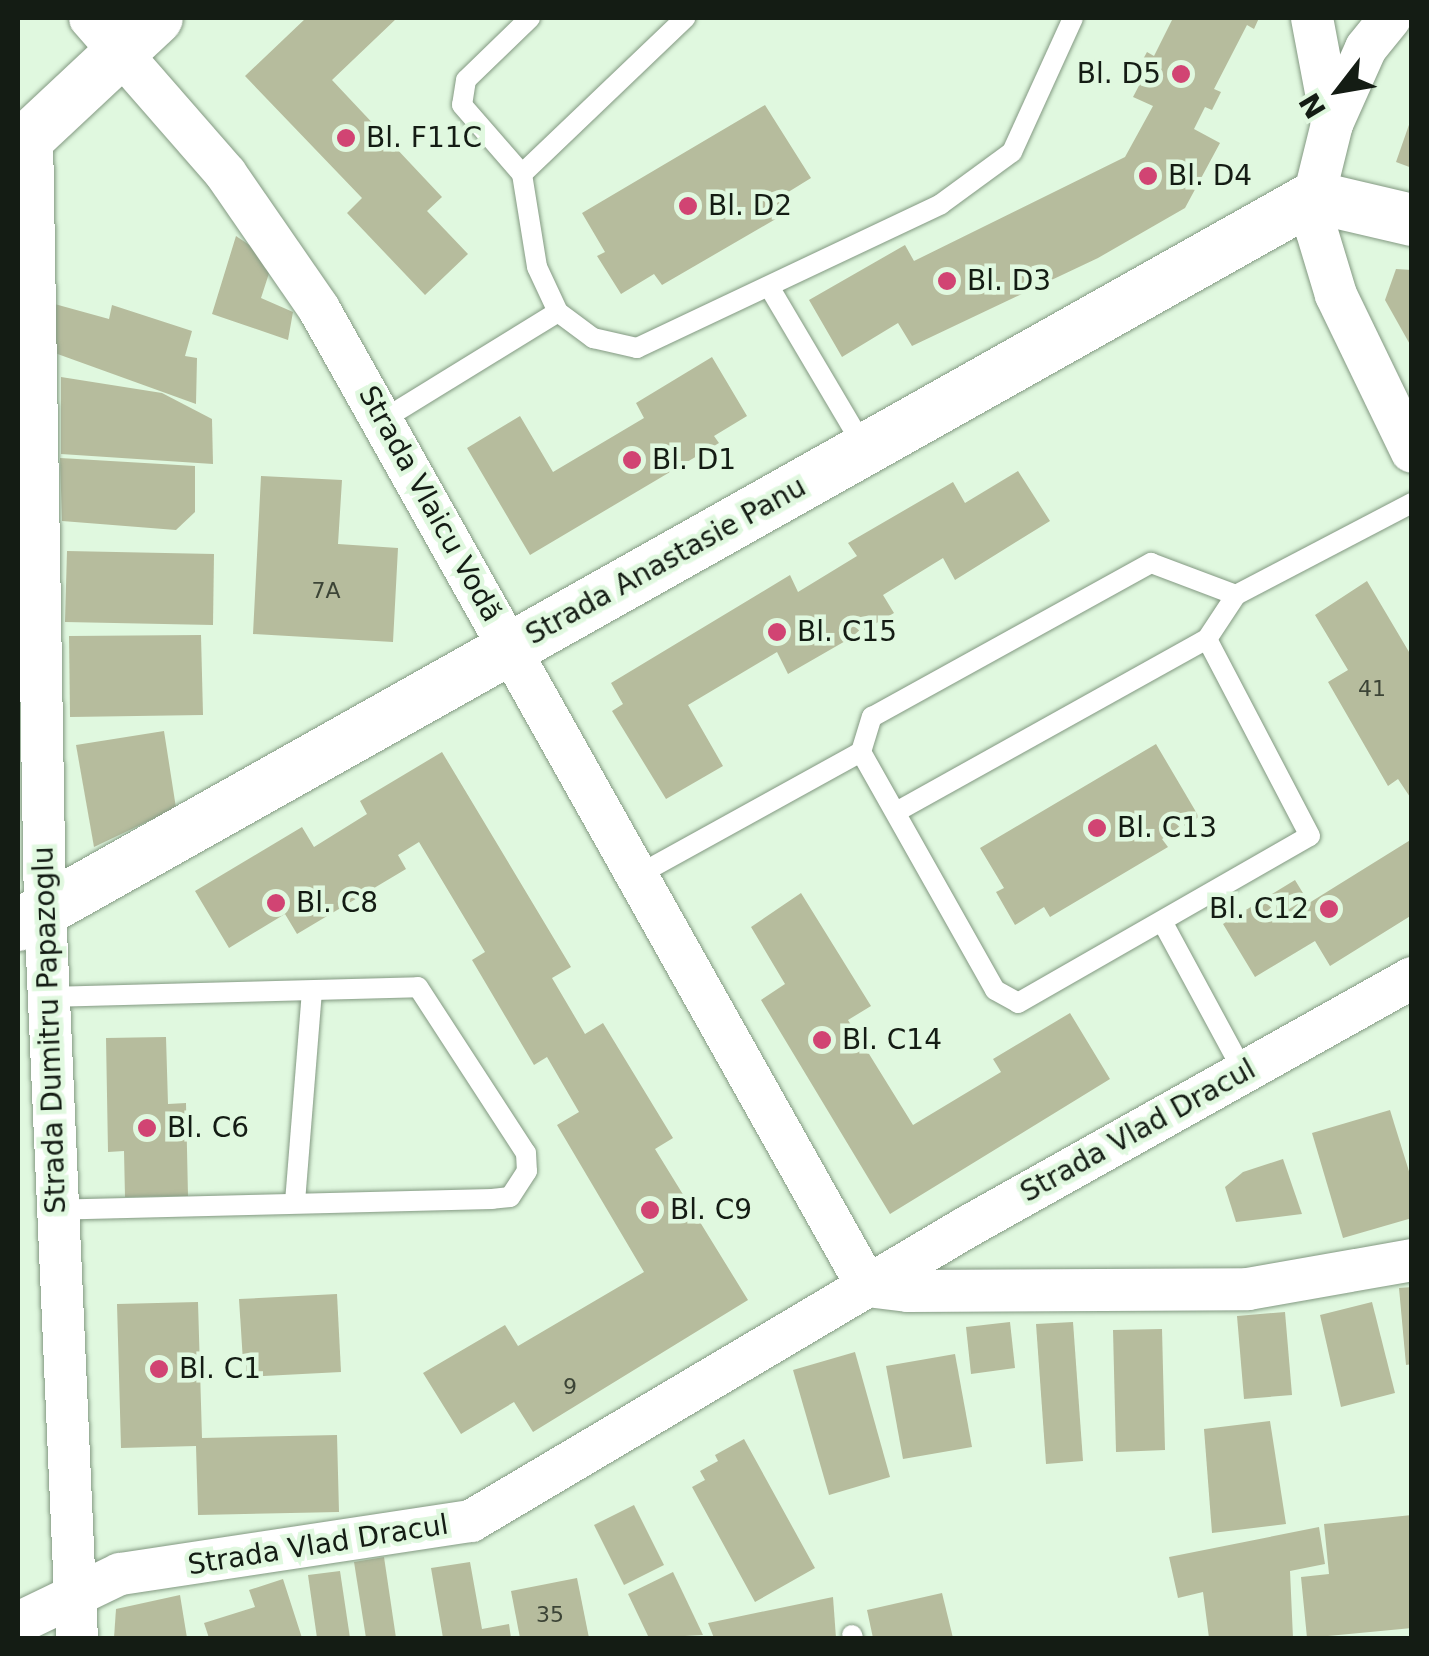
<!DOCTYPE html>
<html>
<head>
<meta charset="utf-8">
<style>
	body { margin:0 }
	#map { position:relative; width:1429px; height:1656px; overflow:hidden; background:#e0f8df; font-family:"DejaVu Sans",sans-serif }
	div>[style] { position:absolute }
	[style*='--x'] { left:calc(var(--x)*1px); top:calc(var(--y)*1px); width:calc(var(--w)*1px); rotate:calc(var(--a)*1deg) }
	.building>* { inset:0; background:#b6bc9d }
	.roads { filter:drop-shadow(0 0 2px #839982) drop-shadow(0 0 2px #839982) }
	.service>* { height:20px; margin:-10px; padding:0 10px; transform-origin:10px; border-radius:10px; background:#fff }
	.minor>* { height:42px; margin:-21px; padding:0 21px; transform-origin:21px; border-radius:21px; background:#fff }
	.tertiary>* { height:52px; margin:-26px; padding:0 26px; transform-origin:26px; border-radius:26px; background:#fff }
	.dots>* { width:28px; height:28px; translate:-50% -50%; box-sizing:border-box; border:5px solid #e0f8df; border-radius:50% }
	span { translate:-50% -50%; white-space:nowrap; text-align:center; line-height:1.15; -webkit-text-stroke:9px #e0f8df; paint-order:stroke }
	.number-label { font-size:22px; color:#3c4436 }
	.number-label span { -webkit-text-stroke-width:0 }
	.poi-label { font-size:28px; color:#141c14 }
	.right { translate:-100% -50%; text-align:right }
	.left { translate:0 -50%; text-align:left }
	.street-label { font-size:28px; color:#141c14 }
	.frame { position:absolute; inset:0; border:20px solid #141c14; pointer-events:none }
	.north { position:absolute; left:1289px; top:40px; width:100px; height:100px; -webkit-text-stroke:8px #e0f8df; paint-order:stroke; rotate:239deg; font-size:28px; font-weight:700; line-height:40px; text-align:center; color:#141c14 }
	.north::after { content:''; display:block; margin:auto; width:35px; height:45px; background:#141c14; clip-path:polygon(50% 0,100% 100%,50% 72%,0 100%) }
</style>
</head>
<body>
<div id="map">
	<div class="building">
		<i style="clip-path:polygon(306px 18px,397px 18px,332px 80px,442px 197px,427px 211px,468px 254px,425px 295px,347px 213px,362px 198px,245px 76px)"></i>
		<i style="clip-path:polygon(1173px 18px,1259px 18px,1254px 29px,1247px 25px,1214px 89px,1221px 92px,1212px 110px,1205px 107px,1194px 129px,1220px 143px,1185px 208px,1098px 258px,912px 346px,898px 323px,842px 357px,809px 300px,905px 245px,914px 261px,1125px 157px,1153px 106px,1133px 97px,1144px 76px,1136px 72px,1147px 52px,1154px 56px)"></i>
		<i style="clip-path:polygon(765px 105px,811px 178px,777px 199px,786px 213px,662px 285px,654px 274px,621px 294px,597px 256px,605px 252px,582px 213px)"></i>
		<i style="clip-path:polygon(1411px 119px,1412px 119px,1412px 168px,1396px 162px)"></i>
		<i style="clip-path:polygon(236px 236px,273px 261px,261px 298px,293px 312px,288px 340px,212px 314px)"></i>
		<i style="clip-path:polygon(1396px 269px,1412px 270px,1412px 348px,1385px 300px)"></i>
		<i style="clip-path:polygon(51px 303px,109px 319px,112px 305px,192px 331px,185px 356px,197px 358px,196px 404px,52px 352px)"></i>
		<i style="clip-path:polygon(712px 357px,747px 416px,714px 436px,719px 443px,530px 555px,467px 448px,520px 416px,553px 472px,644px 418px,636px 403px)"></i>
		<i style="clip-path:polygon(61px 377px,162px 393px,212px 419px,213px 464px,61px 454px)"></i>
		<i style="clip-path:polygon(60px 458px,195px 466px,195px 512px,176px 530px,62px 521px)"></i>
		<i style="clip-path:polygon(1018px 471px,1050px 521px,955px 580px,943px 558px,883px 595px,894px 613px,788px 674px,777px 652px,688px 705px,723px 766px,666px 799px,612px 711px,623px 704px,611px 683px,790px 575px,798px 592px,857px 556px,848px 543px,953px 482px,965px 503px)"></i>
		<i style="clip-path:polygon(261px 476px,342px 480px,338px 544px,398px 548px,393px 642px,253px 634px)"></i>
		<i style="clip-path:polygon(67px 551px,214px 554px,213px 625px,65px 622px)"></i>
		<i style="clip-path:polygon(1367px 581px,1412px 657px,1412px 800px,1398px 779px,1388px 786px,1328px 682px,1348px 670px,1315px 615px)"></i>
		<i style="clip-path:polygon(201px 635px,203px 715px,70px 717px,69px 636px)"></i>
		<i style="clip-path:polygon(164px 731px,176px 808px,94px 847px,76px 745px)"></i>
		<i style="clip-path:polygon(1156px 744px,1199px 817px,1162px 839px,1168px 847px,1050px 917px,1044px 907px,1015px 925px,996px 892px,1004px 888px,980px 848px)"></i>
		<i style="clip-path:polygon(442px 752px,571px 967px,552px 978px,585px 1034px,603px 1023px,673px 1138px,655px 1149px,748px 1300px,533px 1432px,514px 1402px,461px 1434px,423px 1373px,505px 1325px,518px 1346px,644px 1272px,557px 1125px,579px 1112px,547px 1057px,534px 1065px,472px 960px,485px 952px,419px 842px,398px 855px,406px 869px,297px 934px,285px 914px,229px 948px,195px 891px,302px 827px,314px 847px,367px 814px,360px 801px)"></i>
		<i style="clip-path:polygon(1412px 839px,1412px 915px,1330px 966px,1315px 941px,1255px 977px,1223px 924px,1295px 880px,1309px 903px)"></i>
		<i style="clip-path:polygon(801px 893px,871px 1006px,848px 1020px,913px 1125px,1001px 1072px,993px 1059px,1070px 1013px,1110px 1079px,890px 1214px,761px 1000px,785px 984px,751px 927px)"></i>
		<i style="clip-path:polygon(166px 1037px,168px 1104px,186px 1103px,188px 1196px,125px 1197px,124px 1151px,108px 1152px,106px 1038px)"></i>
		<i style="clip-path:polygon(1390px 1110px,1412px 1181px,1412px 1218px,1343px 1238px,1312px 1133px)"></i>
		<i style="clip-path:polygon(1283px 1159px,1302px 1214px,1236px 1222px,1225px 1187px,1243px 1172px)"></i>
		<i style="clip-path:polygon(1412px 1287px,1412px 1364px,1406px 1365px,1399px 1288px)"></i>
		<i style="clip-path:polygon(337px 1294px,341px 1372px,244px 1377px,239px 1299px)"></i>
		<i style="clip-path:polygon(198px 1302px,202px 1438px,337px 1435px,339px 1512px,198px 1515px,196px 1446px,121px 1448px,117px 1304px)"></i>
		<i style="clip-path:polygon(1372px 1302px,1395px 1393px,1341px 1407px,1320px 1315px)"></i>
		<i style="clip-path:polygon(1285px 1312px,1292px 1395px,1244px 1399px,1237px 1316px)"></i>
		<i style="clip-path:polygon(1010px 1322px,1015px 1368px,971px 1374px,966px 1327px)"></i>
		<i style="clip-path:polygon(1073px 1322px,1083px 1461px,1046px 1464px,1036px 1324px)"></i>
		<i style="clip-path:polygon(1162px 1329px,1165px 1450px,1116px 1452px,1113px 1330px)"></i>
		<i style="clip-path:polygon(855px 1352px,890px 1477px,829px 1495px,793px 1370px)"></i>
		<i style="clip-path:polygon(955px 1354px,972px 1447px,903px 1459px,886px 1366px)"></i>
		<i style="clip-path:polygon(1270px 1421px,1286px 1524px,1212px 1533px,1204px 1429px)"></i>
		<i style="clip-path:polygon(744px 1439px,815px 1568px,755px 1602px,692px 1487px,705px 1480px,700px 1471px,718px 1461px,715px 1455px)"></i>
		<i style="clip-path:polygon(634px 1505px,664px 1565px,624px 1585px,594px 1525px)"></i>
		<i style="clip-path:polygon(1412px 1515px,1412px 1628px,1307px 1638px,1301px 1577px,1329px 1574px,1324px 1524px)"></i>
		<i style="clip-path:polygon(1319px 1527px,1325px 1564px,1290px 1571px,1293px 1638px,1209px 1638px,1203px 1592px,1178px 1598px,1169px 1557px)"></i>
		<i style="clip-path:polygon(384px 1557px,396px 1638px,366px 1638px,354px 1562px)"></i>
		<i style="clip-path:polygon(470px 1562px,482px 1629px,509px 1624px,511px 1638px,443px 1638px,431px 1568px)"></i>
		<i style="clip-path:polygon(340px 1571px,350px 1638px,317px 1638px,308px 1575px)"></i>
		<i style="clip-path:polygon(673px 1572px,703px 1635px,649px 1638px,628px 1594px)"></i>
		<i style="clip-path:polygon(577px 1578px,589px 1638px,520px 1638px,511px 1591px)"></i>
		<i style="clip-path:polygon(283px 1579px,302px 1638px,209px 1638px,204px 1623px,255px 1607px,249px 1590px)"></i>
		<i style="clip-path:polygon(942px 1593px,953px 1638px,873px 1638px,867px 1610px)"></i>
		<i style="clip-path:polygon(180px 1595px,187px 1638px,114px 1638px,116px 1609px)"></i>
		<i style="clip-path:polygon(833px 1597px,836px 1638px,714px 1638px,708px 1623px)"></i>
	</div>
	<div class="roads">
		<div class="service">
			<i style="--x:530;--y:18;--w:89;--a:135.9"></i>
			<i style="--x:466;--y:80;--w:25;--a:99"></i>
			<i style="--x:462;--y:105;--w:91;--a:49"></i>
			<i style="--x:522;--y:174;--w:94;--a:80.8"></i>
			<i style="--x:537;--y:267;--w:50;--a:65"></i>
			<i style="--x:558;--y:312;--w:44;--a:36.6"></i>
			<i style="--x:593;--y:338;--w:45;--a:12.8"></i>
			<i style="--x:637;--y:348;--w:336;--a:-25.3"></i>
			<i style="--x:941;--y:204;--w:88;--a:-36.2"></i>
			<i style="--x:1012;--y:152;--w:147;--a:-65.5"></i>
			<i style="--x:522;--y:174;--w:226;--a:-43.7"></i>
			<i style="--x:771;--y:290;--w:182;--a:59.4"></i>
			<i style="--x:384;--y:419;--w:204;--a:-31.6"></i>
			<i style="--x:861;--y:752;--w:273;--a:60.6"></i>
			<i style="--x:995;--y:990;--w:26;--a:29"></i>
			<i style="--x:1018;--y:1003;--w:336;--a:-29.8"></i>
			<i style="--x:1310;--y:836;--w:222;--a:-117.6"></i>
			<i style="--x:1207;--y:639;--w:53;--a:-56.6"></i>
			<i style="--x:1236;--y:595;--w:199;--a:-27.6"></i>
			<i style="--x:896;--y:812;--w:356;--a:-29.1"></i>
			<i style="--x:638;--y:875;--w:255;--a:-28.9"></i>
			<i style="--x:861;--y:752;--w:37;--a:-73"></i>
			<i style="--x:872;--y:717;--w:319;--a:-28.9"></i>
			<i style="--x:1151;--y:563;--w:91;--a:20.6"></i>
			<i style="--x:1163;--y:923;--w:168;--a:61.6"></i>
			<i style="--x:48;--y:997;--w:370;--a:-1.5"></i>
			<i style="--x:418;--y:987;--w:198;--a:57"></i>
			<i style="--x:526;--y:1153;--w:18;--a:87"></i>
			<i style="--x:527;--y:1171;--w:31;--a:123"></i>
			<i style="--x:510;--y:1197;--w:18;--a:174"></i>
			<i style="--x:492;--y:1199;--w:436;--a:178.6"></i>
			<i style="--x:295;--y:1202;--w:211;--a:-85.4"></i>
			<i style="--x:852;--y:1635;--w:3;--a:72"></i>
		</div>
		<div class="minor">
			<i style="--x:90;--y:18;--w:207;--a:48.9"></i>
			<i style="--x:226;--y:174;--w:164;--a:55.4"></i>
			<i style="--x:319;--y:309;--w:1120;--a:60.71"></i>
			<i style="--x:1312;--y:18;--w:108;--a:79.3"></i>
			<i style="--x:1332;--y:124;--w:75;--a:103.9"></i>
			<i style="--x:1314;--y:197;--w:35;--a:85"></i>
			<i style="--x:1317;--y:232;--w:66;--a:73.2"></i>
			<i style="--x:1336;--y:295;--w:174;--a:64.2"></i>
			<i style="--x:1332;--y:124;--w:83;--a:-65.9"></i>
			<i style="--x:1366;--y:48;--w:38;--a:-51"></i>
			<i style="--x:32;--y:134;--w:775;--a:89.04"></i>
			<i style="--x:45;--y:909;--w:730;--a:87.49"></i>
			<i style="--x:867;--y:1286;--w:41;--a:7"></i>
			<i style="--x:908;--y:1291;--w:340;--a:-0.3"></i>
			<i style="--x:1248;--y:1289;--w:167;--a:-10"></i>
			<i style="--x:18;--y:1623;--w:113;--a:-25.7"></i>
			<i style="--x:120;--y:1574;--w:355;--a:-8.6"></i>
			<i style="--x:471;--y:1521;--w:577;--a:-30.66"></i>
			<i style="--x:967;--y:1227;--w:510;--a:-29.23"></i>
		</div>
		<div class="tertiary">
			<i style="--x:18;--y:148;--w:190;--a:-43.1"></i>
			<i style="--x:18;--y:925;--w:1486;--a:-29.32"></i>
			<i style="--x:1314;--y:197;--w:101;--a:13.2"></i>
		</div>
	</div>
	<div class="dots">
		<i style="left:1181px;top:74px;background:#d14473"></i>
		<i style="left:346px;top:138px;background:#d14473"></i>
		<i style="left:1148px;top:176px;background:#d14473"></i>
		<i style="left:688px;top:206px;background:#d14473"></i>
		<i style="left:947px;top:281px;background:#d14473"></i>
		<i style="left:632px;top:460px;background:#d14473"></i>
		<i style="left:777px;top:632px;background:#d14473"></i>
		<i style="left:1097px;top:828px;background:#d14473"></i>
		<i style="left:276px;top:903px;background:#d14473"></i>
		<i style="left:1329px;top:909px;background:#d14473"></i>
		<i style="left:822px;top:1040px;background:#d14473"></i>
		<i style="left:147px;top:1128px;background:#d14473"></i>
		<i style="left:650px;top:1210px;background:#d14473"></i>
		<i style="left:159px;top:1369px;background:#d14473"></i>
	</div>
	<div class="number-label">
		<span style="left:326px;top:591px">7A</span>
		<span style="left:1372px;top:689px">41</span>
		<span style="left:570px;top:1387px">9</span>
		<span style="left:550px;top:1615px">35</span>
	</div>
	<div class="poi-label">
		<span class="right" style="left:1161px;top:74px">Bl. D5</span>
		<span class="left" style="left:366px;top:138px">Bl. F11C</span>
		<span class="left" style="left:1168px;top:176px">Bl. D4</span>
		<span class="left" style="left:708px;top:206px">Bl. D2</span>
		<span class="left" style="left:967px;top:281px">Bl. D3</span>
		<span class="left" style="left:652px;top:460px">Bl. D1</span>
		<span class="left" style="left:797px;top:632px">Bl. C15</span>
		<span class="left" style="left:1117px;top:828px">Bl. C13</span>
		<span class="left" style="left:296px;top:903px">Bl. C8</span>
		<span class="right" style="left:1309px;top:909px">Bl. C12</span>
		<span class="left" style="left:842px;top:1040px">Bl. C14</span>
		<span class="left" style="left:167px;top:1128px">Bl. C6</span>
		<span class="left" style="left:670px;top:1210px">Bl. C9</span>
		<span class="left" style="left:179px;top:1369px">Bl. C1</span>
	</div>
	<div class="street-label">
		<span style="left:430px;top:504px;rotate:61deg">Strada Vlaicu Vodă</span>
		<span style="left:666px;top:561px;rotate:-29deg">Strada Anastasie Panu</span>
		<span style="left:50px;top:1030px;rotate:-92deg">Strada Dumitru Papazoglu</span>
		<span style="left:1138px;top:1131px;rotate:-29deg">Strada Vlad Dracul</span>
		<span style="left:318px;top:1545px;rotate:-9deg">Strada Vlad Dracul</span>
	</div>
	<div class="frame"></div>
	<div class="north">N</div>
</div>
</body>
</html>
